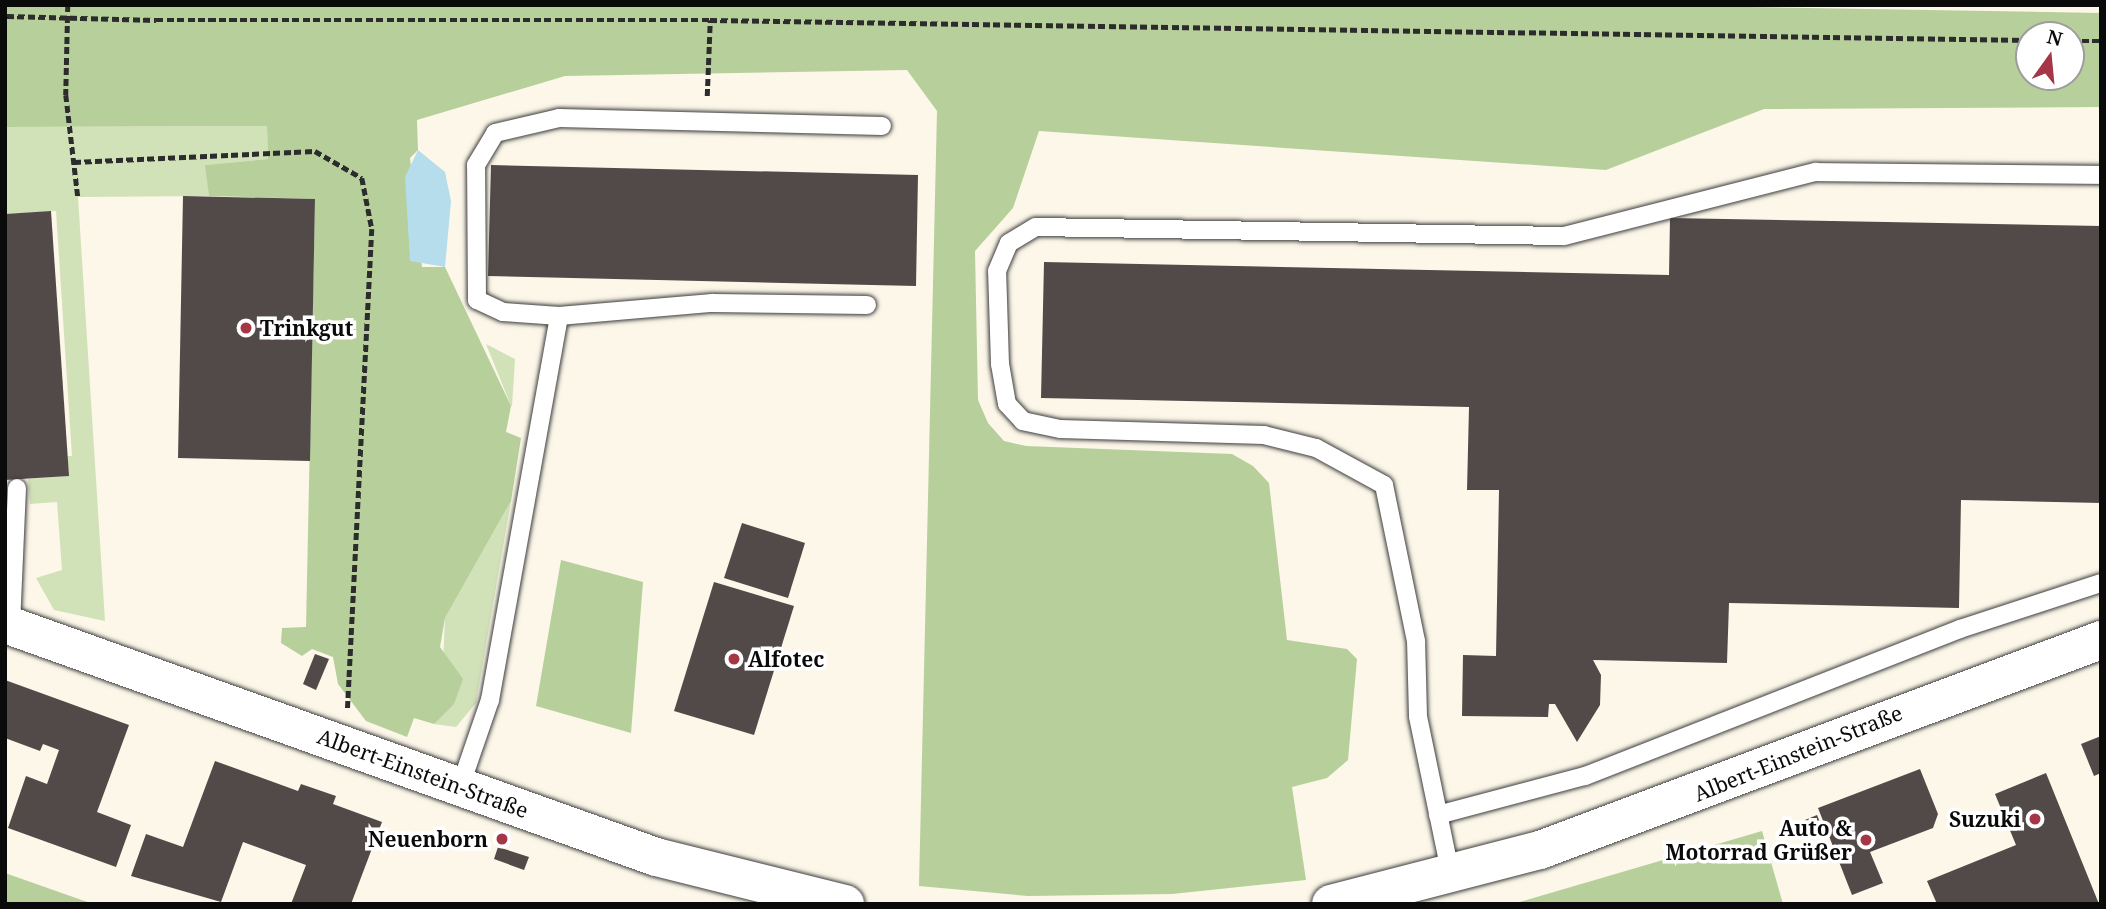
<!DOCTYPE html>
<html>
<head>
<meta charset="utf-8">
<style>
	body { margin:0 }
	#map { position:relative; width:2106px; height:909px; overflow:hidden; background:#fcf7e9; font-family:"Noto Serif",serif }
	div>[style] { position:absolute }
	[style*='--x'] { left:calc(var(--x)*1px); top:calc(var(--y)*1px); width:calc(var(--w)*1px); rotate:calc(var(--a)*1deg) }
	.green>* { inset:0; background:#d1e1b8 }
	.forest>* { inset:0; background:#b7cf9a }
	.water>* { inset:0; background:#b5ddec }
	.building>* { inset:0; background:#514a48 }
	.path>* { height:4.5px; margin-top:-2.25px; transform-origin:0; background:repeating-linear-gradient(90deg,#2c2c2c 0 7px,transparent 0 10.5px) }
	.roads { filter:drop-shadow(0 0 2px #3d3d3d) drop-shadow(0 0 2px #3d3d3d) }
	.service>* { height:18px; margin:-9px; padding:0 9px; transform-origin:9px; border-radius:9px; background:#fff }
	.tertiary>* { height:38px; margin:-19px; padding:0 19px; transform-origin:19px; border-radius:19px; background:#fff }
	.path-bridge>* { height:4.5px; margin-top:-2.25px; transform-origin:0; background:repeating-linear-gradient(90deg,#2c2c2c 0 7px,transparent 0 10.5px) }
	.dots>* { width:19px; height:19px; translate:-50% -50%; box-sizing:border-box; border:4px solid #fff; border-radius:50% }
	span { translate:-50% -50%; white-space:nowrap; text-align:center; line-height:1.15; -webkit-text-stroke:7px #fff; paint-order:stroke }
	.poi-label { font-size:21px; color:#0a0a0a; font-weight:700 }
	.left { translate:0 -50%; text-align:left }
	.right { translate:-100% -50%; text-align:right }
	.street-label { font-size:21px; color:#0a0a0a }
	.frame { position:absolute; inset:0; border:7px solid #0a0a0a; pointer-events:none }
	.north { position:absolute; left:2015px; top:21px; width:70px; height:70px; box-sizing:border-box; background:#fff; border:2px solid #9d9d9d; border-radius:50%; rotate:15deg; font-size:19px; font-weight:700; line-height:28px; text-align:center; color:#0a0a0a }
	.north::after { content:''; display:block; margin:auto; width:24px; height:32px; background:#a53645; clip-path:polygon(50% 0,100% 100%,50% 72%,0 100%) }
</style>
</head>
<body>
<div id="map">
	<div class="green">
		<i style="clip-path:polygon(267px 126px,268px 159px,206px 165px,209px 196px,78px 197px,105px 621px,54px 610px,36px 578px,62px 570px,57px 502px,30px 504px,28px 479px,68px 476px,67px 456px,72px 456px,56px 211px,5px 214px,5px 127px)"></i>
		<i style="clip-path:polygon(486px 344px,515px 359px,512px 406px,511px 406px)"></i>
		<i style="clip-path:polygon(511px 501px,476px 703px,456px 727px,434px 724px,441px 711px,445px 618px)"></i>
	</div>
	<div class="forest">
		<i style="clip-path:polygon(evenodd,5px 5px,1626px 5px,2101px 13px,2101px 107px,1764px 109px,1606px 170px,1039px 131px,1013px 208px,975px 251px,978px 400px,988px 423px,1004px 441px,1026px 446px,1232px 454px,1253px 466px,1269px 483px,1287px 640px,1347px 649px,1357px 659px,1348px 760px,1327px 778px,1292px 787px,1306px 880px,1172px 894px,1028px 896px,919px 886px,937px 111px,907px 70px,565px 76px,417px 120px,418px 150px,410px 158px,422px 267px,445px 267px,511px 406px,506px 432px,521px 438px,511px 501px,445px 618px,440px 647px,463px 679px,454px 704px,434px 724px,414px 718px,407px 737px,366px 721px,338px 684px,333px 657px,312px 649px,302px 656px,281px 643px,282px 628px,306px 627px,315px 199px,209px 196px,205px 165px,268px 159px,267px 126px,5px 127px,5px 5px,2029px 35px,2071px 35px,2071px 77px,2029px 77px,2029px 35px)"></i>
		<i style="clip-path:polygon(561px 560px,643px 582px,631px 733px,536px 706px)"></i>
		<i style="clip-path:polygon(1762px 831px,1783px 904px,1513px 904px)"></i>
		<i style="clip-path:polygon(5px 873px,93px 904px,5px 904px)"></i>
	</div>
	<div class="water">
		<i style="clip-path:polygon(418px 150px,445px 172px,451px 201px,445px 267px,410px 261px,405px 177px)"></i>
	</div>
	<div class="building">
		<i style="clip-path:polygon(491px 165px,918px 175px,916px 286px,488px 276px)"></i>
		<i style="clip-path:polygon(183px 196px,315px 199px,310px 461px,178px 458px)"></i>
		<i style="clip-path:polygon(51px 211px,69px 476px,5px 480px,5px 214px)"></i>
		<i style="clip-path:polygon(1670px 218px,2101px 226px,2101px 503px,1961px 500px,1959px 608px,1729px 603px,1727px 663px,1593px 660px,1601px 675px,1600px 705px,1577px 742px,1555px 704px,1549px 704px,1548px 717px,1462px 716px,1463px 655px,1496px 656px,1499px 490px,1467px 490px,1469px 407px,1041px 398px,1044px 262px,1669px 275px)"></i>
		<i style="clip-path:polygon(742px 523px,805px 543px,788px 598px,724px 578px)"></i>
		<i style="clip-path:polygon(714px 582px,794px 606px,754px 735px,674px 711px)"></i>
		<i style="clip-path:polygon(315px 654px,329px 659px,316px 690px,303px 684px)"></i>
		<i style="clip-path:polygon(5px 680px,129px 725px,97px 812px,131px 825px,116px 867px,8px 828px,26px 776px,47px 784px,59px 750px,43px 744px,40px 751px,5px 738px)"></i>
		<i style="clip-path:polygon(2101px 736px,2101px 773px,2094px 776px,2081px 744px)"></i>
		<i style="clip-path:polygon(215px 761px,298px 791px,301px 784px,336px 796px,333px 804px,382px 822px,351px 904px,291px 904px,306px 865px,243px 842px,221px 902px,131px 876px,146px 834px,183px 847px)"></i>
		<i style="clip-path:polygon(1920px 769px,1938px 814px,1933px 828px,1870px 852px,1883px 883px,1852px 895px,1818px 808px)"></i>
		<i style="clip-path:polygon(2046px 773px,2099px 904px,1937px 904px,1927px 881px,2016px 845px,1995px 794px)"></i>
		<i style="clip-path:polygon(1817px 815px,1824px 832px,1812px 838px,1805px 820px)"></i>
		<i style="clip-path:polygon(498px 847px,529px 857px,524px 870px,494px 859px)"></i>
	</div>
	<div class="path">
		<i style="--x:68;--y:5;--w:90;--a:91.3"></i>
		<i style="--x:66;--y:95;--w:103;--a:83.3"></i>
		<i style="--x:5;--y:16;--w:2;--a:0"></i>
		<i style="--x:156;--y:20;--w:554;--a:0"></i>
		<i style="--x:710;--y:20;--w:1319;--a:0.87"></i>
		<i style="--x:2071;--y:41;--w:30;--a:0"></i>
		<i style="--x:707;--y:96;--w:76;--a:-87.7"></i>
		<i style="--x:74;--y:162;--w:241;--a:-2.6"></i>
		<i style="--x:315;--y:151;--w:54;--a:29.9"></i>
		<i style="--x:362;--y:178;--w:52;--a:78.9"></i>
		<i style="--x:372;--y:229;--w:481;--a:92.9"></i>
	</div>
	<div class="roads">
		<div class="service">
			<i style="--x:559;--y:316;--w:56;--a:-175.9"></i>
			<i style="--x:503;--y:312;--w:29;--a:-155"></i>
			<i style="--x:477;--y:300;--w:135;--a:-90.4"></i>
			<i style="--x:476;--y:165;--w:37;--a:-59"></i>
			<i style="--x:495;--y:133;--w:66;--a:-13.2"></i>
			<i style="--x:559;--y:118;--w:323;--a:1.4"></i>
			<i style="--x:11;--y:625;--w:137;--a:-87.5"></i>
			<i style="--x:460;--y:787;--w:92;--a:-71"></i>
			<i style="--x:490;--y:700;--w:390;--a:-79.8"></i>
			<i style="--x:559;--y:316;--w:154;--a:-4.9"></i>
			<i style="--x:712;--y:303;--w:155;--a:0.7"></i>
			<i style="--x:1438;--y:815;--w:152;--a:-14.9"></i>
			<i style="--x:1585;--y:776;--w:403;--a:-21.4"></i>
			<i style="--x:1960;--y:629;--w:148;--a:-18.1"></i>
			<i style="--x:1451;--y:876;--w:163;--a:-101.7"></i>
			<i style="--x:1418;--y:716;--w:75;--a:-91.5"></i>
			<i style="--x:1416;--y:641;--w:159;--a:-101.6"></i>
			<i style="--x:1384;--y:485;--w:77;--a:-151.4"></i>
			<i style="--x:1316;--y:448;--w:54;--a:-166"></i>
			<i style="--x:1264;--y:435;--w:204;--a:-178.3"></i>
			<i style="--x:1060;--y:429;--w:38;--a:-168"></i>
			<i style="--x:1023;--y:421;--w:23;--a:-133"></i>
			<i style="--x:1007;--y:404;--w:41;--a:-99.9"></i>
			<i style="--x:1000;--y:364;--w:93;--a:-91.8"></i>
			<i style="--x:997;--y:271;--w:30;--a:-67"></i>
			<i style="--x:1009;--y:243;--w:31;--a:-31"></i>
			<i style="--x:1036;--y:227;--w:528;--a:0.98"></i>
			<i style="--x:1564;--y:236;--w:260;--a:-14.3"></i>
			<i style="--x:1816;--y:172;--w:285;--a:0.6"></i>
		</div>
		<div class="tertiary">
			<i style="--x:5;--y:624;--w:691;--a:19.69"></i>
			<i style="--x:656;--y:857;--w:195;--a:14"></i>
			<i style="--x:1331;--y:904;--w:216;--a:-14.5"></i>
			<i style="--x:1540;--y:850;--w:599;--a:-20.52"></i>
		</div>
	</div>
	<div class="path-bridge">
		<i style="--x:7;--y:16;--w:149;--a:1.5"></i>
	</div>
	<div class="dots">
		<i style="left:246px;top:328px;background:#a53645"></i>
		<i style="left:734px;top:659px;background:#a53645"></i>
		<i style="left:2035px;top:819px;background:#a53645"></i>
		<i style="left:502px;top:839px;background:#a53645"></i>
		<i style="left:1866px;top:840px;background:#a53645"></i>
	</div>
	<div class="poi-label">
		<span class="left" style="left:260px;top:328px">Trinkgut</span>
		<span class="left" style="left:748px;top:659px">Alfotec</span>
		<span class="right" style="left:2021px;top:819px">Suzuki</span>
		<span class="right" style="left:1852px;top:840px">Auto &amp;<br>Motorrad Grüßer</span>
		<span class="right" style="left:488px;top:839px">Neuenborn</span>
	</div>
	<div class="street-label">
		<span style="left:1798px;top:753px;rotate:-22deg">Albert-Einstein-Straße</span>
		<span style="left:423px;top:773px;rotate:20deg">Albert-Einstein-Straße</span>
	</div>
	<div class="frame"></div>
	<div class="north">N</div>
</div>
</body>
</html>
